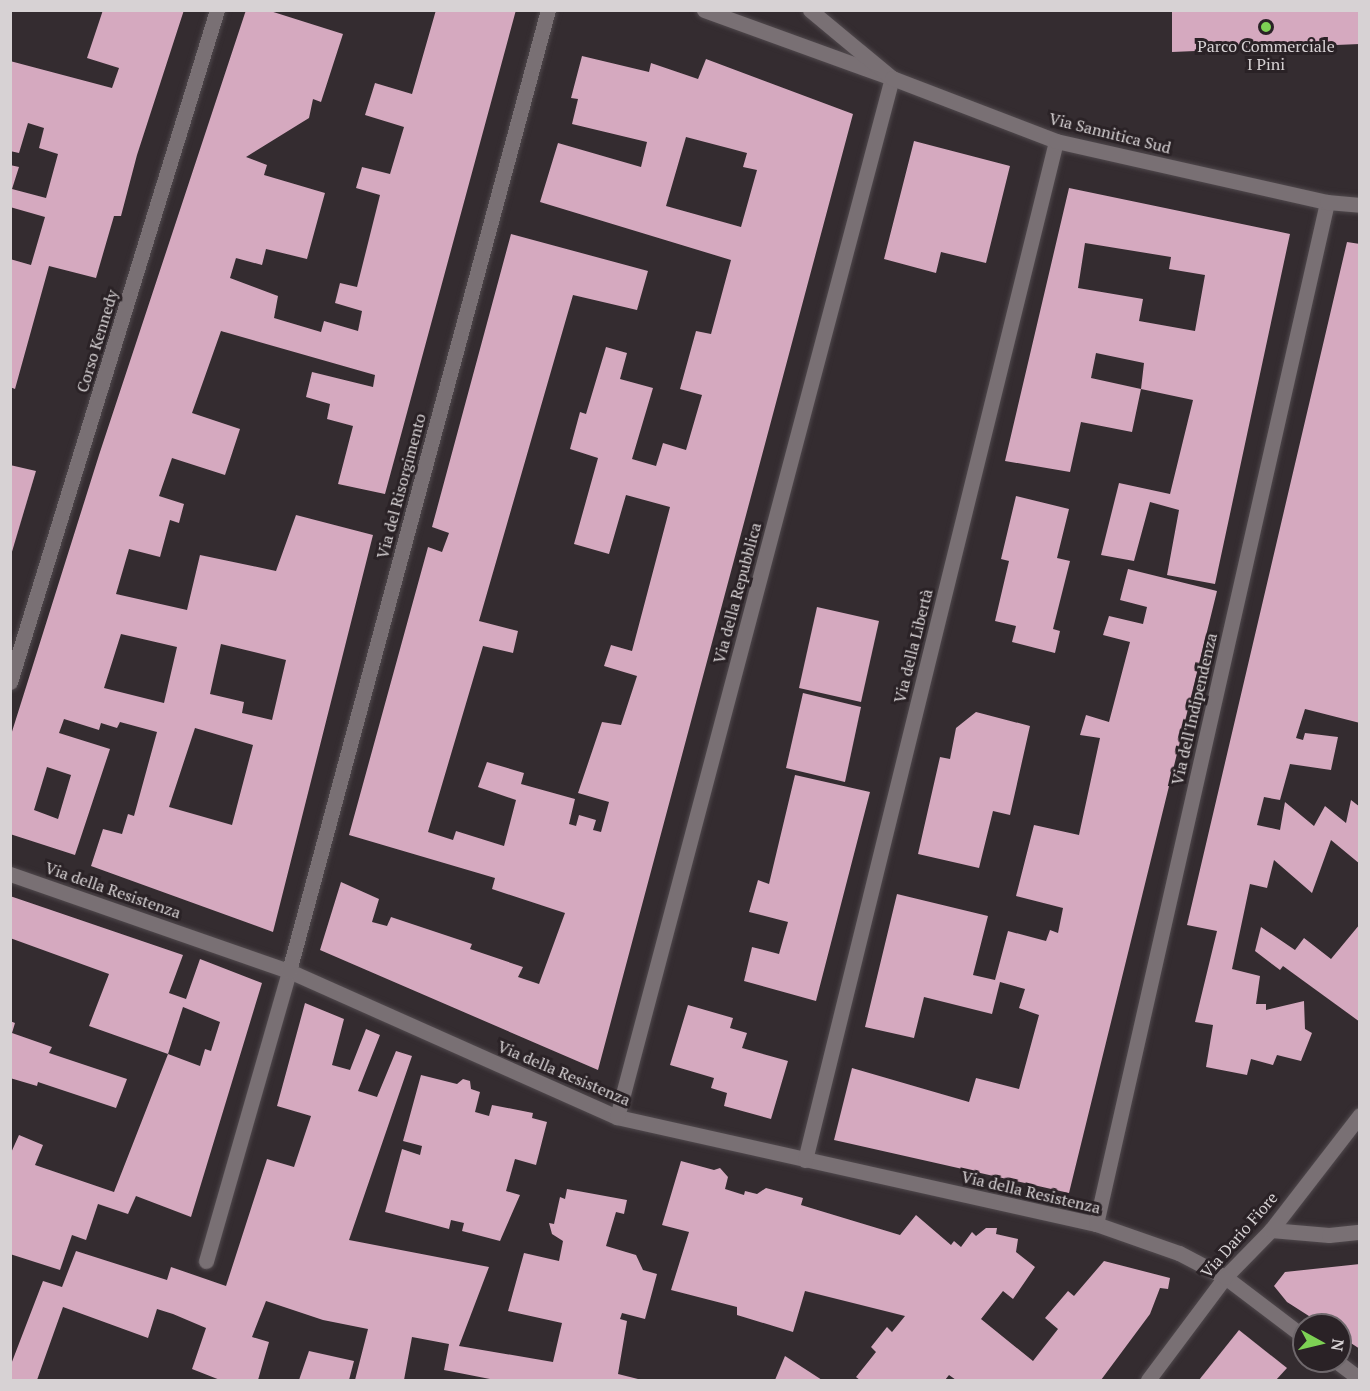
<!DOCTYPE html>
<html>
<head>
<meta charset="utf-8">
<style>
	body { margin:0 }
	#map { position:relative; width:1370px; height:1391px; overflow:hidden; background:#342c30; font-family:"PT Serif",serif }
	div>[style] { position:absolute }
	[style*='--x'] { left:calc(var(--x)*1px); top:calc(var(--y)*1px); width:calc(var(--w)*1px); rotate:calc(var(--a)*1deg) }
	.building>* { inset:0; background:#d5a9bf }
	.roads { filter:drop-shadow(0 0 2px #50494d) drop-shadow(0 0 2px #50494d) }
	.street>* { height:15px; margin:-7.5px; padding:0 7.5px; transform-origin:7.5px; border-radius:7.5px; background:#797074 }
	.secondary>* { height:15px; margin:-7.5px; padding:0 7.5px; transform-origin:7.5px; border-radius:7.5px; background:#797074 }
	.dots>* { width:16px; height:16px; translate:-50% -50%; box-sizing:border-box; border:3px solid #2a2226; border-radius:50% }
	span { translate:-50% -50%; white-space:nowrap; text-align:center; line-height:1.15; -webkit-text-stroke:6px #2a2226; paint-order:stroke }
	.poi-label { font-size:16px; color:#d7d2d4 }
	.street-label { font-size:16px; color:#d7d2d4 }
	.frame { position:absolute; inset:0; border:12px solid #d7d2d4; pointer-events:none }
	.north { position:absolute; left:1292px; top:1313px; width:60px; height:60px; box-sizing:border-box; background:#2a2226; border:2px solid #6f686c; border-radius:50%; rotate:98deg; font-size:16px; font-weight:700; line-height:24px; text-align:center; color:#d7d2d4 }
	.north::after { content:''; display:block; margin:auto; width:21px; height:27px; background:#7dd154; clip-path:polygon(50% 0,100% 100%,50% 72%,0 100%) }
</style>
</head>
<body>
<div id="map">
	<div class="building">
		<i style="clip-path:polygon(103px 10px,184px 10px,137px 155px,121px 216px,114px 216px,96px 278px,49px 266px,15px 389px,10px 387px,10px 259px,31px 265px,45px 217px,10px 207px,10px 165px,19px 167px,12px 189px,46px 198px,58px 154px,39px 148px,44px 128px,28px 123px,19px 153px,10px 151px,10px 61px,112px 88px,119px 68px,87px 58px)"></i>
		<i style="clip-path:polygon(evenodd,246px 10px,267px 10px,343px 34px,321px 102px,313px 99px,309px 118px,246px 157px,267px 165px,264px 175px,325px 193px,307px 259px,266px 249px,262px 265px,236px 258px,230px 278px,278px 296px,274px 318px,321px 332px,324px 321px,358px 331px,362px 311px,335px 303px,340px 283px,357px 287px,380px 195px,356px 188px,362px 167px,390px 174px,404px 127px,365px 115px,375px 83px,412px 94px,436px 10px,516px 10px,385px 494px,338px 484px,353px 426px,327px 419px,330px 404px,306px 397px,312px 372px,373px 387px,375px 375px,221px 331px,192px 413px,240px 429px,225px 475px,172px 458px,159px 496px,184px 504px,179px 523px,170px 520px,160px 557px,129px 549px,116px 594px,187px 610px,200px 555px,276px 571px,296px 515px,373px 535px,273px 932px,91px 866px,103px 829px,122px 834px,128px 814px,134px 816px,157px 732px,120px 722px,117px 728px,101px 723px,99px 730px,64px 719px,59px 733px,110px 749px,75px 855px,10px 834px,10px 738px,99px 455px,246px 10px,121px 634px,177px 647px,164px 703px,104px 688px,121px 634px,246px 10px,221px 644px,286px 660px,272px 720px,242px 713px,244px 702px,210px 694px,221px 644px,246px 10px,195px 728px,253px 745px,232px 825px,169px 807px,195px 728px,246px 10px,47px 767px,71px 775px,58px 819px,34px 810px,47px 767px)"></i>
		<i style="clip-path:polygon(1172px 10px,1360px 10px,1360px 44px,1172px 52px)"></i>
		<i style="clip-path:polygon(evenodd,582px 56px,649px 72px,651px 63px,698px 79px,706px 59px,853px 114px,598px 1070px,320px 950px,341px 882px,379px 899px,372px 922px,387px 926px,391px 917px,472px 944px,470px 949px,523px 967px,518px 977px,539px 984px,565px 913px,492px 889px,495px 878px,349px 835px,428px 547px,442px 552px,449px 533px,432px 527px,511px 234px,648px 271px,637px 310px,573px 295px,479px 621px,518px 631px,513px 653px,483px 646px,428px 832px,453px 840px,456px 831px,504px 846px,516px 800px,478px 787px,487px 762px,524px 773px,521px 784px,575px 799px,569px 824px,576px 826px,579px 815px,596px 820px,593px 830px,601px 832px,609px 802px,578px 793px,602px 722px,621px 725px,637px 676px,604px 666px,611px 645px,632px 651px,670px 507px,626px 495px,609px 554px,574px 544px,598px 458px,570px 449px,580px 412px,586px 414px,606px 347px,627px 353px,620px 379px,653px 388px,632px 459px,656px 466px,663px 443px,686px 450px,702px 395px,680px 389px,696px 331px,711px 334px,731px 260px,540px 202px,558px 143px,641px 167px,647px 142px,572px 124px,578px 99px,571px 98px,582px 56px,686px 137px,747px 153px,743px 167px,757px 170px,741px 227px,666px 206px,686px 137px)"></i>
		<i style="clip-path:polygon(914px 141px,1010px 166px,986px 263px,941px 252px,936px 273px,884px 259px)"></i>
		<i style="clip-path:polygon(evenodd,1069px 188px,1290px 234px,1215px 584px,1167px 575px,1179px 510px,1150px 502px,1134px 561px,1101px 555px,1119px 483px,1170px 494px,1193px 400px,1141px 389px,1144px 363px,1096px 353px,1091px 378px,1141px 389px,1132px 432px,1081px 422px,1070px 472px,1005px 461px,1069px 188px,1085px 243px,1171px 257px,1169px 269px,1205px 275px,1195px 331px,1139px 321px,1143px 299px,1078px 288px,1085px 243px)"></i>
		<i style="clip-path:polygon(1347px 242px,1360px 244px,1360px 723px,1305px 709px,1296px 738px,1303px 740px,1305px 733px,1338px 737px,1331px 770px,1290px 764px,1280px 800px,1264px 797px,1257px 825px,1280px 830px,1285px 802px,1314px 826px,1325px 806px,1346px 823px,1351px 800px,1360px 807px,1360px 864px,1331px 840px,1312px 893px,1274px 860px,1267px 888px,1250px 884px,1232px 969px,1260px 976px,1256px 1004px,1266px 1004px,1266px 1010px,1304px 1001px,1305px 1029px,1312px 1033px,1301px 1061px,1277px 1055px,1273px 1065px,1251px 1059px,1247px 1075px,1206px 1067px,1213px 1025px,1195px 1022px,1217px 931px,1187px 925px)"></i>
		<i style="clip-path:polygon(10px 465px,36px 471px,11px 555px,10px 555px)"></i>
		<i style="clip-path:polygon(1016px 496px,1069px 509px,1057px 558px,1070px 561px,1053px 629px,1060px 631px,1055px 653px,1012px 642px,1016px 626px,995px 621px,1009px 561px,1001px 559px)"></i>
		<i style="clip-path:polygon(1128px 569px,1217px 591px,1069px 1193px,834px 1140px,852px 1068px,969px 1102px,976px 1078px,1019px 1089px,1039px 1015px,1019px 1008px,1025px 989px,1000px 982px,992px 1014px,924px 997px,914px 1038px,865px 1027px,897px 894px,988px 916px,973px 975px,995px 980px,1008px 931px,1046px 941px,1050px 930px,1058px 933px,1063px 908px,1016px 896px,1034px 825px,1079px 835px,1100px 738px,1080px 735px,1086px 715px,1109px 722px,1130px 642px,1103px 635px,1109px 616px,1143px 624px,1147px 607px,1120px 600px)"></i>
		<i style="clip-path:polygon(817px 607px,879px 621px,861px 702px,799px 688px)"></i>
		<i style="clip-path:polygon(803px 693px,861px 707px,845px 782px,786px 768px)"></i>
		<i style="clip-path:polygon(976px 712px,1030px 726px,1010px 815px,993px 811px,979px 868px,918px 854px,940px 757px,950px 759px,956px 728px)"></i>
		<i style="clip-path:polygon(795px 775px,870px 792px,816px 1001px,744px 981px,752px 947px,779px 954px,788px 922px,749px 912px,758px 880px,769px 884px)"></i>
		<i style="clip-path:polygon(evenodd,10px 896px,183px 955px,169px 993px,186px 999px,200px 959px,262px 983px,191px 1217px,136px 1196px,128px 1214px,98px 1204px,86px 1240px,72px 1235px,60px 1270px,10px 1254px,10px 1155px,19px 1135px,43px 1145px,35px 1165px,114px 1192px,168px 1054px,89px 1026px,109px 974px,10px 938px,10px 896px,183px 1007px,220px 1022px,211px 1051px,205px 1049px,200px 1066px,168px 1054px,183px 1007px)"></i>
		<i style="clip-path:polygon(1360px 924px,1360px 1022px,1283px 966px,1280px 970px,1255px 951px,1261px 927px,1295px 950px,1304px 938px,1331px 959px)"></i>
		<i style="clip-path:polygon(305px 1003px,344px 1019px,332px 1065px,350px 1070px,366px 1029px,380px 1035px,358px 1091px,377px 1097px,396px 1051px,412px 1056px,349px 1240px,489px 1267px,459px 1346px,553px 1362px,562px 1323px,508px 1311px,524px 1253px,559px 1261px,563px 1241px,552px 1234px,549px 1223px,554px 1224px,560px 1197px,565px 1199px,567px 1189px,627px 1200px,624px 1214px,616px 1212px,606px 1246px,636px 1255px,643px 1270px,657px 1274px,645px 1319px,622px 1313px,620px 1319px,627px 1321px,618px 1374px,642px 1380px,495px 1380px,444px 1370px,449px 1344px,412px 1337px,404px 1380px,355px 1380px,368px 1329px,323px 1320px,266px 1301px,252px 1337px,269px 1342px,258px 1380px,220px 1380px,192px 1369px,206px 1328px,173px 1314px,157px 1309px,148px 1338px,63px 1307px,37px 1380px,10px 1380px,10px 1367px,43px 1281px,62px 1287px,76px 1251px,167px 1280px,171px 1267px,226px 1286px,267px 1159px,294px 1167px,311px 1116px,277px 1106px)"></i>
		<i style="clip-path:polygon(688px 1005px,733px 1018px,730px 1028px,747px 1033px,742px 1048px,788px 1061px,771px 1119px,724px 1106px,727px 1093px,711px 1088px,714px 1078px,670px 1065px)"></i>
		<i style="clip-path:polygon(10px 1021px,15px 1023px,12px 1033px,52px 1047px,49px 1053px,127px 1079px,116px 1108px,38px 1082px,37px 1086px,10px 1078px)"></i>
		<i style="clip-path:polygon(421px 1075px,457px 1084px,463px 1079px,470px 1081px,471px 1089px,480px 1092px,475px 1112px,489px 1116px,492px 1105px,533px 1113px,532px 1118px,547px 1122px,536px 1165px,515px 1159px,506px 1191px,520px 1195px,500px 1241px,462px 1231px,464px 1223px,451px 1220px,449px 1229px,385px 1212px,402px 1149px,420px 1155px,422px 1146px,403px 1141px)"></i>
		<i style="clip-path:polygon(681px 1161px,714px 1170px,720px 1168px,728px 1177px,725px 1189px,744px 1195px,745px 1191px,757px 1194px,766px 1188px,803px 1198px,801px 1205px,900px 1235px,916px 1215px,951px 1245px,954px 1241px,961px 1247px,972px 1232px,976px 1236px,986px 1228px,997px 1228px,996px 1234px,1018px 1239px,1016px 1252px,1035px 1267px,1013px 1299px,1003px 1291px,981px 1319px,1033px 1361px,1058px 1329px,1045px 1318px,1068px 1291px,1074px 1296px,1104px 1261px,1170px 1278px,1168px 1289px,1160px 1288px,1150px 1314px,1101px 1380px,956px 1380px,949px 1375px,945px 1380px,860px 1380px,856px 1377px,876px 1352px,871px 1347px,887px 1327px,892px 1332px,905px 1316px,805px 1291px,793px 1332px,737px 1315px,737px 1307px,671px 1290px,689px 1232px,662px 1225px)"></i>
		<i style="clip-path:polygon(1360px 1264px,1360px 1349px,1340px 1336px,1340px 1325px,1323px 1325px,1287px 1302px,1274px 1286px,1285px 1272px)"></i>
		<i style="clip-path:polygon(1239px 1330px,1287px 1368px,1276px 1380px,1199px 1380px)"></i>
		<i style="clip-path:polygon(309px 1351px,354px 1361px,349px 1380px,299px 1380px)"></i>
		<i style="clip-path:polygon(785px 1356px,822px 1380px,775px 1380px)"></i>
	</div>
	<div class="roads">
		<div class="street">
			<i style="--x:10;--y:682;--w:703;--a:-72.88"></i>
			<i style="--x:10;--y:874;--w:295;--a:19.2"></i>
			<i style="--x:289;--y:971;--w:359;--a:24"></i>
			<i style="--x:617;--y:1117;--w:491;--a:12.6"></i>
			<i style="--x:1096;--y:1224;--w:88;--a:19.3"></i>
			<i style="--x:1179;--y:1253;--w:52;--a:27.6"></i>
			<i style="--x:1225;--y:1277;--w:99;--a:37.2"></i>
			<i style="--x:617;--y:1117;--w:1075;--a:-75.18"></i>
			<i style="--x:892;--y:78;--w:200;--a:-160.1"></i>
			<i style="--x:805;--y:1160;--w:1049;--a:-76.16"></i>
			<i style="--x:1096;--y:1224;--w:1048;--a:-77.26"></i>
			<i style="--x:1271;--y:1230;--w:58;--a:4.9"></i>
			<i style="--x:1329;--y:1235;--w:31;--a:-6"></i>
			<i style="--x:206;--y:1261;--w:302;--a:-74"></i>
			<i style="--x:289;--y:971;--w:995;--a:-74.92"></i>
			<i style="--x:1336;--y:1361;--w:30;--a:37"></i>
		</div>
		<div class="secondary">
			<i style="--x:810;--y:10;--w:107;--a:39.7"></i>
			<i style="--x:892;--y:78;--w:176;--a:21"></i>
			<i style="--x:1056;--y:141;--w:278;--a:12.7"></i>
			<i style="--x:1327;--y:202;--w:33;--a:5"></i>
			<i style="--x:1148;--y:1380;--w:129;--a:-53.2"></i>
			<i style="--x:1225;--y:1277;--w:66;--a:-45.6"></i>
			<i style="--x:1271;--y:1230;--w:145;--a:-52.3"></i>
		</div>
	</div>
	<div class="dots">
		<i style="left:1266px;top:27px;background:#7dd154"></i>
	</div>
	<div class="poi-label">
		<span style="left:1266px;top:55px">Parco Commerciale<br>I Pini</span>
	</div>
	<div class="street-label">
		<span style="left:1110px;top:133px;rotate:14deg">Via Sannitica Sud</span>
		<span style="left:97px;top:341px;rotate:-73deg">Corso Kennedy</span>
		<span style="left:401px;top:486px;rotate:-75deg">Via del Risorgimento</span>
		<span style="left:737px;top:593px;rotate:-75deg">Via della Repubblica</span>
		<span style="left:913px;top:646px;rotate:-76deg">Via della Libertà</span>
		<span style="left:1194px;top:709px;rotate:-77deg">Via dell'Indipendenza</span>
		<span style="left:113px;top:890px;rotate:19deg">Via della Resistenza</span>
		<span style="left:564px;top:1073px;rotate:23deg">Via della Resistenza</span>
		<span style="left:1031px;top:1192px;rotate:13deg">Via della Resistenza</span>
		<span style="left:1239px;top:1235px;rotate:-49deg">Via Dario Fiore</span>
	</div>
	<div class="frame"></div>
	<div class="north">N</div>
</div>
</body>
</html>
